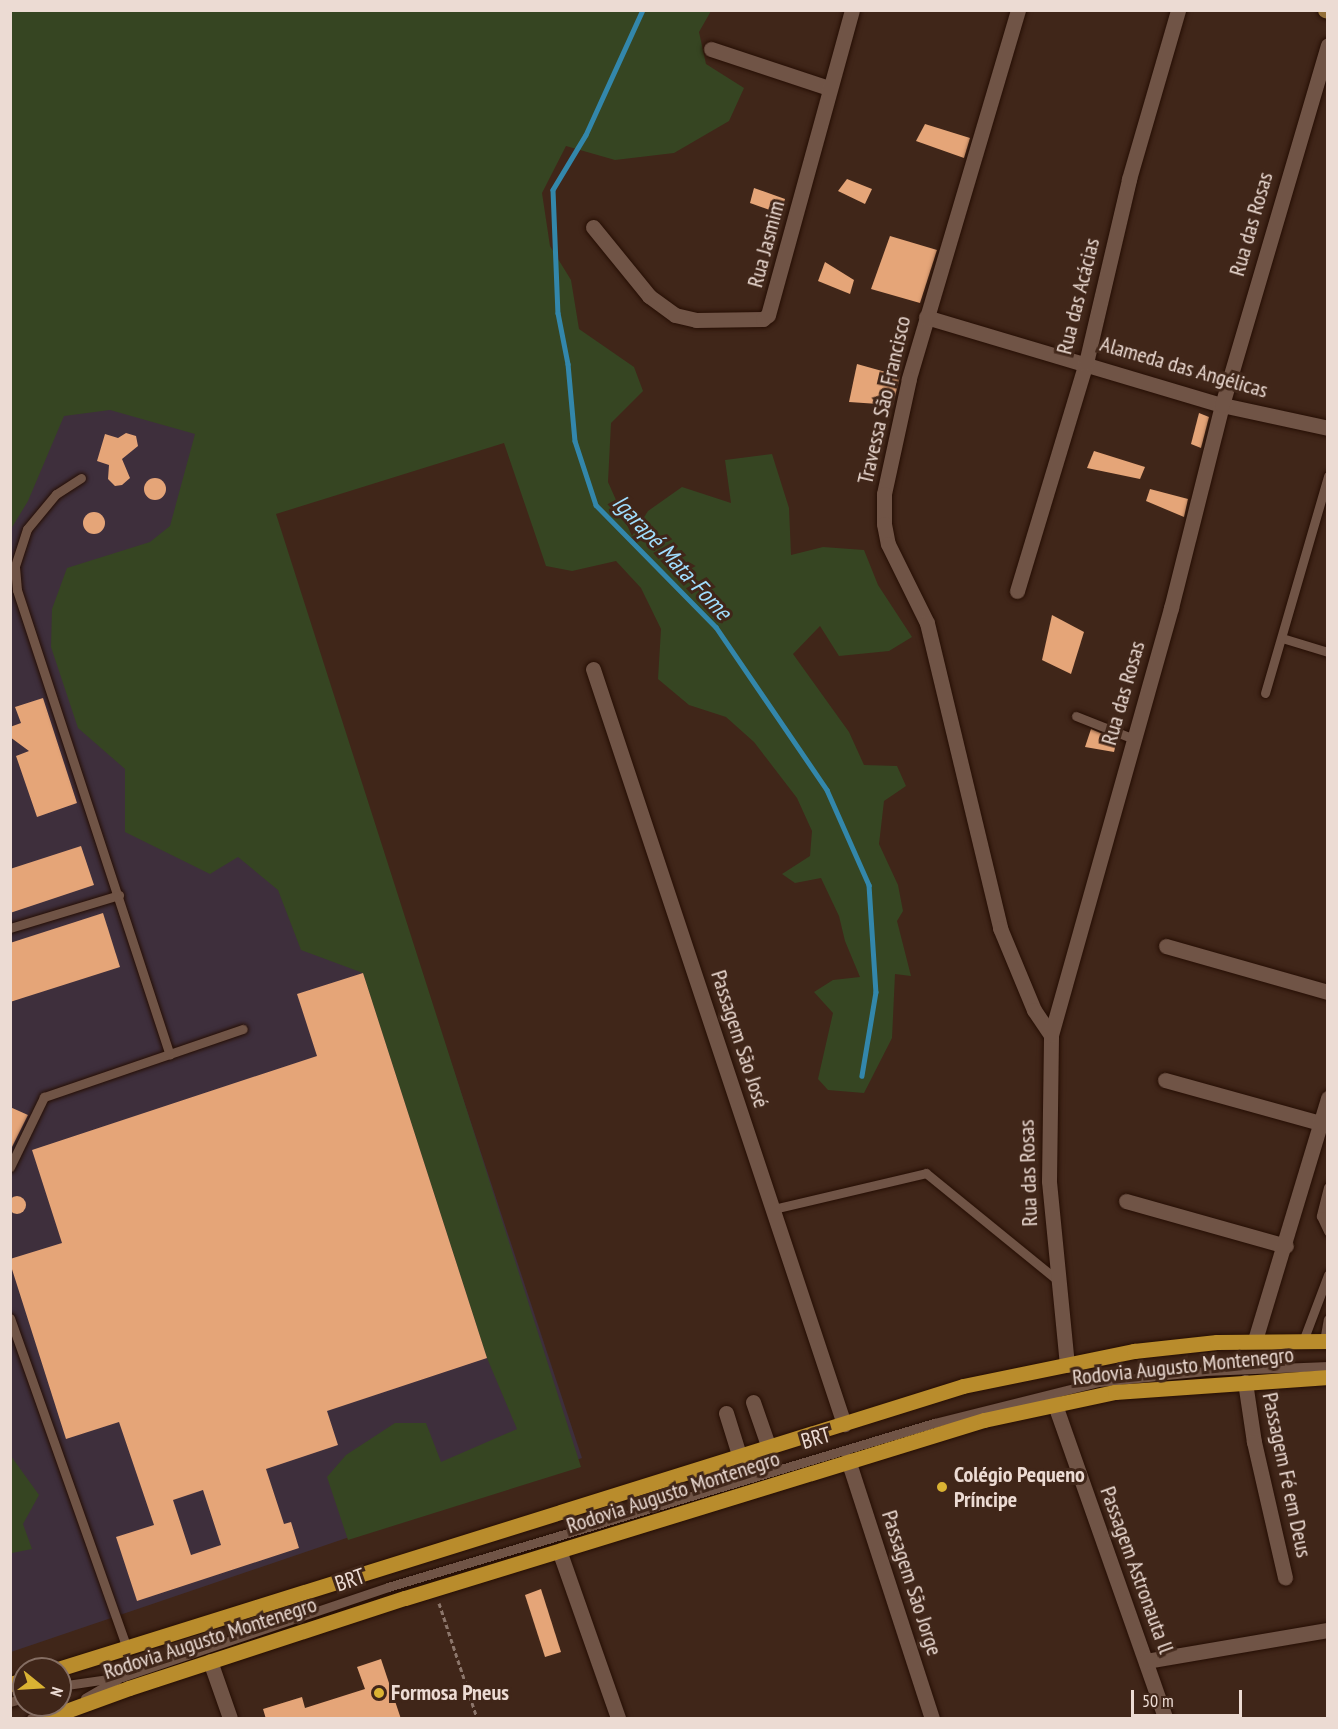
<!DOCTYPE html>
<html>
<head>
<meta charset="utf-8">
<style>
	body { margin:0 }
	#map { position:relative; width:1338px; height:1729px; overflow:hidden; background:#402619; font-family:"PT Sans Narrow",sans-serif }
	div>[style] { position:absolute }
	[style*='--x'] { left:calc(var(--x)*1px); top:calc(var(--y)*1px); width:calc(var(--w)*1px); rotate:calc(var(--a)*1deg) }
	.industrial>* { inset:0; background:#3e2f3c }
	.green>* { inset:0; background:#364522 }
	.stream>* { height:4.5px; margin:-2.25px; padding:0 2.25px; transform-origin:2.25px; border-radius:2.25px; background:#3387ab }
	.building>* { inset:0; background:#e5a578 }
	.round { border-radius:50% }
	.path>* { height:3px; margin-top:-1.5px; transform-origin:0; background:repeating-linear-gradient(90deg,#8c766b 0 4.5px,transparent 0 7.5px) }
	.roads { filter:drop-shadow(0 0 2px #250e04) drop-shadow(0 0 2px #250e04) }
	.service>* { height:9px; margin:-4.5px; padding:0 4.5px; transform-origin:4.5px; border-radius:4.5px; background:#705446 }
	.minor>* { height:15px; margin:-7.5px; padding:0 7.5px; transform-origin:7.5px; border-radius:7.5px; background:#705446 }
	.tertiary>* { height:15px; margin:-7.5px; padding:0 7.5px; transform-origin:7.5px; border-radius:7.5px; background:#705446 }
	.secondary>* { height:15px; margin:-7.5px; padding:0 7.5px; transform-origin:7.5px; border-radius:7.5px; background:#947039 }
	.primary>* { height:15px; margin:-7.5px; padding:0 7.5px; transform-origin:7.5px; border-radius:7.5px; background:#b98c2c }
	.dots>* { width:16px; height:16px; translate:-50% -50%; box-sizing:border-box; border:3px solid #402619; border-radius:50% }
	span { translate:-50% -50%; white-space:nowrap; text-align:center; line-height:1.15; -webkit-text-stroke:6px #402619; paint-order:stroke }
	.street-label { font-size:22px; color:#ecdbd3 }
	.poi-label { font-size:22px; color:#ecdbd3; font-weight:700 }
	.left { translate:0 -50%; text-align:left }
	.water-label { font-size:24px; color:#a0ddfd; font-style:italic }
	.frame { position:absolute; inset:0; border:12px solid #ecdbd3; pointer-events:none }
	.north { position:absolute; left:12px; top:1657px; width:60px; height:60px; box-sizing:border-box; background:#402619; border:2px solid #856e63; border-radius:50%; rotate:108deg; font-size:16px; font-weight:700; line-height:24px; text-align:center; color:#ecdbd3 }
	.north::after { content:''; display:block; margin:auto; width:21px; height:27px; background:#dab333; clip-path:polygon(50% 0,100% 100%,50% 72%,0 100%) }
	.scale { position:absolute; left:1131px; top:1690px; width:111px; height:27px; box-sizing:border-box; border:3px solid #ecdbd3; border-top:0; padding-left:8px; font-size:18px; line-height:21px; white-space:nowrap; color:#ecdbd3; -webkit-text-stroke:4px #402619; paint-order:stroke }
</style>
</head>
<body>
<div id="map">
	<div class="industrial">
		<i style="clip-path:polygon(136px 366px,268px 509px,582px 1458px,11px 1652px,11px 500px,48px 413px)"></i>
	</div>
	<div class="green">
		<i style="clip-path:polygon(11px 11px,711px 11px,699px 32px,706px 64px,744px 88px,729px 121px,674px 153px,615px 160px,566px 146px,542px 193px,550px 246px,571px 280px,579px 329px,634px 367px,643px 391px,611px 423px,608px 482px,632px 536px,648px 511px,682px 487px,731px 503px,725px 460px,772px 454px,789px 508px,791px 555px,823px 547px,864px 550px,878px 585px,912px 637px,889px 651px,839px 656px,820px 626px,793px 654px,849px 732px,864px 765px,897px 766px,906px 786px,884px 801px,879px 844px,898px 885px,903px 911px,897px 921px,911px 976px,895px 974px,892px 1038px,864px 1093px,828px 1090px,818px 1079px,833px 1013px,814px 992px,833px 980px,860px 977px,845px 941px,839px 916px,821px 878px,795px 883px,782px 874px,810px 856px,812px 831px,797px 798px,754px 742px,726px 717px,689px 705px,658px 679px,661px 629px,641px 588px,616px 561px,572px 571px,546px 566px,504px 443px,276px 514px,581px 1467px,348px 1540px,327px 1477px,346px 1455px,395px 1423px,426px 1423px,441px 1462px,517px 1429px,487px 1358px,363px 973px,301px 950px,278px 890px,238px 857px,210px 874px,125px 832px,125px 769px,78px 728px,51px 647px,52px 609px,67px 568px,150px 542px,170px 526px,195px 434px,110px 410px,64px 416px,28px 501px,11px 529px)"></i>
		<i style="clip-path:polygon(11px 1456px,39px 1495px,23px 1524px,32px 1549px,12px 1553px)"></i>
	</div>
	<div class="stream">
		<i style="--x:643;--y:10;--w:137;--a:114.5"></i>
		<i style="--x:586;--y:135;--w:64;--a:121"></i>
		<i style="--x:553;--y:190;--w:123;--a:87.7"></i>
		<i style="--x:558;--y:313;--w:52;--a:78.9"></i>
		<i style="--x:568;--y:364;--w:77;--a:84.8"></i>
		<i style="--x:575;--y:441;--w:67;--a:71.8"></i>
		<i style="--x:596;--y:505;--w:171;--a:45.5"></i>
		<i style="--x:716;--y:627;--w:197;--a:55.7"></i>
		<i style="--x:827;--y:790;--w:104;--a:66.1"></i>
		<i style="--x:869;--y:885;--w:107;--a:86.3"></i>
		<i style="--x:876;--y:992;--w:85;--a:99.5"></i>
	</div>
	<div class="building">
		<i style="clip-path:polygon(925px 124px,970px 138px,964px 158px,916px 141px)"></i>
		<i style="clip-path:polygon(847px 179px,872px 189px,865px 204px,838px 191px)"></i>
		<i style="clip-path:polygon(754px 188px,785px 199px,781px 214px,750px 203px)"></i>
		<i style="clip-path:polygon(890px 236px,937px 250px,920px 303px,871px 289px)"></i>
		<i style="clip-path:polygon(825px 262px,854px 280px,850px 294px,818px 281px)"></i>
		<i style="clip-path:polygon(857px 364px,900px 376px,893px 405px,849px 402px)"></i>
		<i style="clip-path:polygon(1199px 413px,1209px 417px,1201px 448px,1191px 444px)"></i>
		<i style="clip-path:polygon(126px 433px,136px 436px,138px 446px,122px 459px,130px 478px,122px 485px,115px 486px,108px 479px,109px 465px,97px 461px,105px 434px,118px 438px)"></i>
		<i style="clip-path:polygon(1094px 451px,1145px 467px,1140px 479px,1087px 468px)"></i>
		<i class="round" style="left:144px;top:478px;width:22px;height:22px"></i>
		<i style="clip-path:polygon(1150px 489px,1188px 499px,1184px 517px,1146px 501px)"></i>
		<i class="round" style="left:83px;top:512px;width:22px;height:22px"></i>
		<i style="clip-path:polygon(1052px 615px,1084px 632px,1071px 674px,1042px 660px)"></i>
		<i style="clip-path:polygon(43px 698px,77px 803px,37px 817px,16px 756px,29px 751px,10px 737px,10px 727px,21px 723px,15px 707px)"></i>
		<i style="clip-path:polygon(1091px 729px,1117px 740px,1114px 752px,1085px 747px)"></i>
		<i style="clip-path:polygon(81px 846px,94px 885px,10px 913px,10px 869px)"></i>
		<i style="clip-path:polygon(103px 913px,120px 967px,10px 1002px,10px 943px)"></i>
		<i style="clip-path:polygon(evenodd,363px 973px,487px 1358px,327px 1411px,338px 1445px,266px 1469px,284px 1524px,291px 1522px,299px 1548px,137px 1601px,116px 1537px,154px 1525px,119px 1422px,66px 1439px,10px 1263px,10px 1259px,62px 1243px,32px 1150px,317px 1056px,297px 994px,363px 973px,203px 1490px,221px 1545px,191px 1555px,173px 1500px,203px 1490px)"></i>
		<i style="clip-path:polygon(10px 1107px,28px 1115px,10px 1151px)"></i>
		<i class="round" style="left:8px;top:1196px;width:18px;height:18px"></i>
		<i style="clip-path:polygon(541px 1589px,561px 1652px,545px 1657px,525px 1595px)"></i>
		<i style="clip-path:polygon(381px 1659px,401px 1719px,266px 1719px,263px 1709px,302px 1697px,305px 1708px,365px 1689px,357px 1667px)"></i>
	</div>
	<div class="path">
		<i style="--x:439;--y:1603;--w:121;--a:71.7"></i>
	</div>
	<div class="roads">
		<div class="service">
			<i style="--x:81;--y:478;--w:30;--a:147"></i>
			<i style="--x:56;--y:494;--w:45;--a:129.6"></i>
			<i style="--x:27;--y:529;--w:40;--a:108"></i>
			<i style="--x:15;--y:567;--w:23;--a:85"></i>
			<i style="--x:17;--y:590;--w:489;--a:71.8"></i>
			<i style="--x:1282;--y:638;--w:48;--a:16.9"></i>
			<i style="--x:1265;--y:693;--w:226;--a:-73.8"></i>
			<i style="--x:1076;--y:716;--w:62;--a:21.6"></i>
			<i style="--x:10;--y:928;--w:114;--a:-16.8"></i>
			<i style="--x:10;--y:1167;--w:78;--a:-64.1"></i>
			<i style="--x:44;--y:1097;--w:210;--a:-18.9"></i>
			<i style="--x:1328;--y:1187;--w:30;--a:104"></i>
			<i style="--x:1321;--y:1216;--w:17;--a:65"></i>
			<i style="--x:773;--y:1209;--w:157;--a:-13.2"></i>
			<i style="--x:926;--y:1173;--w:168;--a:39.2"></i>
			<i style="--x:10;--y:1318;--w:347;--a:70.5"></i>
			<i style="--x:1303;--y:1341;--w:71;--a:-69.3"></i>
			<i style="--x:1324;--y:1341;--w:22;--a:-80"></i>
			<i style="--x:60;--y:1686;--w:63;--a:-8.3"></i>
			<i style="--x:122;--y:1677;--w:281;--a:-18.7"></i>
			<i style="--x:388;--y:1587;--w:570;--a:-16.72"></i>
			<i style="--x:934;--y:1423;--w:170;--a:-14"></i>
			<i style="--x:1099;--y:1382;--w:107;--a:-5.9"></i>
			<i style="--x:1205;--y:1371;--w:123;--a:-2.3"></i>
			<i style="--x:85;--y:1698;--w:38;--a:-30"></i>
			<i style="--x:10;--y:1702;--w:15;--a:-16"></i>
			<i style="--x:31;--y:1718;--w:21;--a:-17"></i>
		</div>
		<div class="minor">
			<i style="--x:1018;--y:10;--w:385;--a:106.5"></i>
			<i style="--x:909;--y:379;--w:118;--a:102.3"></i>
			<i style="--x:884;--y:494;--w:30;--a:90"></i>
			<i style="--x:884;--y:524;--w:20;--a:79"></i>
			<i style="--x:888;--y:544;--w:88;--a:63.7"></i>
			<i style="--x:927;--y:623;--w:314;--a:76.5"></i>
			<i style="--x:1000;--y:928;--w:89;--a:67.5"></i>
			<i style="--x:1034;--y:1010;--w:30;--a:56"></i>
			<i style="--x:711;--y:49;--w:124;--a:18.3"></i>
			<i style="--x:593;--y:227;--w:89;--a:50.9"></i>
			<i style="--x:649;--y:296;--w:32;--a:36"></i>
			<i style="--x:675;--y:315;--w:22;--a:13"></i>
			<i style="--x:696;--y:320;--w:67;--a:-0.9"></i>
			<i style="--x:763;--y:319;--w:6;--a:-39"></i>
			<i style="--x:768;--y:315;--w:316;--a:-74.6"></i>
			<i style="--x:926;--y:317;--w:309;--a:16.6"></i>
			<i style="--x:1222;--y:405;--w:108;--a:12.2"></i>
			<i style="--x:1017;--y:591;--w:238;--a:-73.2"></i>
			<i style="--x:1086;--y:363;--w:189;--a:-76.8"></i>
			<i style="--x:1129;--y:179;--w:176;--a:-73.8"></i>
			<i style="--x:593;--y:669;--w:796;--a:71.61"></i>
			<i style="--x:1166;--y:946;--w:168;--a:15.9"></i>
			<i style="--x:1165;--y:1080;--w:161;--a:15.5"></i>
			<i style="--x:1126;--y:1201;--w:166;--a:15.7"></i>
			<i style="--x:1255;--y:1340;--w:253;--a:-73.2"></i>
			<i style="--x:1245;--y:1382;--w:61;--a:81.5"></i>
			<i style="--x:1254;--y:1442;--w:139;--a:77.1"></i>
			<i style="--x:753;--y:1402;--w:49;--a:70.8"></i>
			<i style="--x:1054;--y:1402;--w:335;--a:70.6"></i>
			<i style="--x:726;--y:1413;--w:47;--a:72.7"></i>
			<i style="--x:848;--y:1460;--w:271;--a:72"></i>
			<i style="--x:560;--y:1553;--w:175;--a:70.6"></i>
			<i style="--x:210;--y:1661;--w:60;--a:70.7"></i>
			<i style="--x:1146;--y:1661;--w:184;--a:-9.7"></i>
		</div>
		<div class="tertiary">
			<i style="--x:1067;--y:1365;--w:185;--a:-95.6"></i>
			<i style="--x:1049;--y:1181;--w:146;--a:-89.2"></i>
			<i style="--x:1051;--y:1035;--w:444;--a:-74.3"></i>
			<i style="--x:1171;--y:608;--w:209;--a:-75.9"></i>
			<i style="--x:1222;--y:405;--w:375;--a:-73.6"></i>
		</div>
		<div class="secondary">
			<i style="--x:1325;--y:10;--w:3;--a:18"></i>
		</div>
		<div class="primary">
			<i style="--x:58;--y:1669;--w:948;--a:-17.36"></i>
			<i style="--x:963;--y:1386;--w:175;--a:-11.6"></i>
			<i style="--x:1134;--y:1351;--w:83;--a:-6.2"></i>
			<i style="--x:1217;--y:1342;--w:111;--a:-0.5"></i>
			<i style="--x:10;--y:1684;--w:15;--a:-16"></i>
			<i style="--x:47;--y:1718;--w:87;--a:-20.1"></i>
			<i style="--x:129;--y:1688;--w:290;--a:-18.1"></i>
			<i style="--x:405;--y:1598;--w:606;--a:-17.09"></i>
			<i style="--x:984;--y:1420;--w:134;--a:-12.1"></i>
			<i style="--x:1115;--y:1392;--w:214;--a:-4"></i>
		</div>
	</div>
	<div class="dots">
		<i style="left:942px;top:1487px;background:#dab333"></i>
		<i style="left:379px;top:1693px;background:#dab333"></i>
	</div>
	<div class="street-label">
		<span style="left:1251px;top:224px;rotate:-74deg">Rua das Rosas</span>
		<span style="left:766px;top:244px;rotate:-75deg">Rua Jasmim</span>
		<span style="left:1078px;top:296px;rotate:-76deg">Rua das Acácias</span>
		<span style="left:1184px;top:367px;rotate:16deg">Alameda das Angélicas</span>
		<span style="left:884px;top:400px;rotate:-77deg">Travessa São Francisco</span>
		<span style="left:1123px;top:693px;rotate:-74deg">Rua das Rosas</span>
		<span style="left:740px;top:1039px;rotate:72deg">Passagem São José</span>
		<span style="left:1028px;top:1173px;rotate:-92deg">Rua das Rosas</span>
		<span style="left:1183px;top:1366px;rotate:-6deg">Rodovia Augusto Montenegro</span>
		<span style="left:816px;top:1438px;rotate:-16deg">BRT</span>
		<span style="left:1287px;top:1475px;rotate:78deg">Passagem Fé em Deus</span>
		<span style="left:673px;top:1492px;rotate:-18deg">Rodovia Augusto Montenegro</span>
		<span style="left:1137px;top:1570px;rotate:70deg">Passagem Astronauta ll</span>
		<span style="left:350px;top:1580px;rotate:-19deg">BRT</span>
		<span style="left:912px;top:1583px;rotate:72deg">Passagem São Jorge</span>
		<span style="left:210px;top:1638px;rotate:-18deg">Rodovia Augusto Montenegro</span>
	</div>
	<div class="poi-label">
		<span class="left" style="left:954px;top:1487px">Colégio Pequeno<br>Príncipe</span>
		<span class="left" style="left:391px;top:1693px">Formosa Pneus</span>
	</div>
	<div class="water-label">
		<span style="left:672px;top:557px;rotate:47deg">Igarapé Mata-Fome</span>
	</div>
	<div class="frame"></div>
	<div class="north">N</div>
	<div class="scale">50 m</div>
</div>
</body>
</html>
